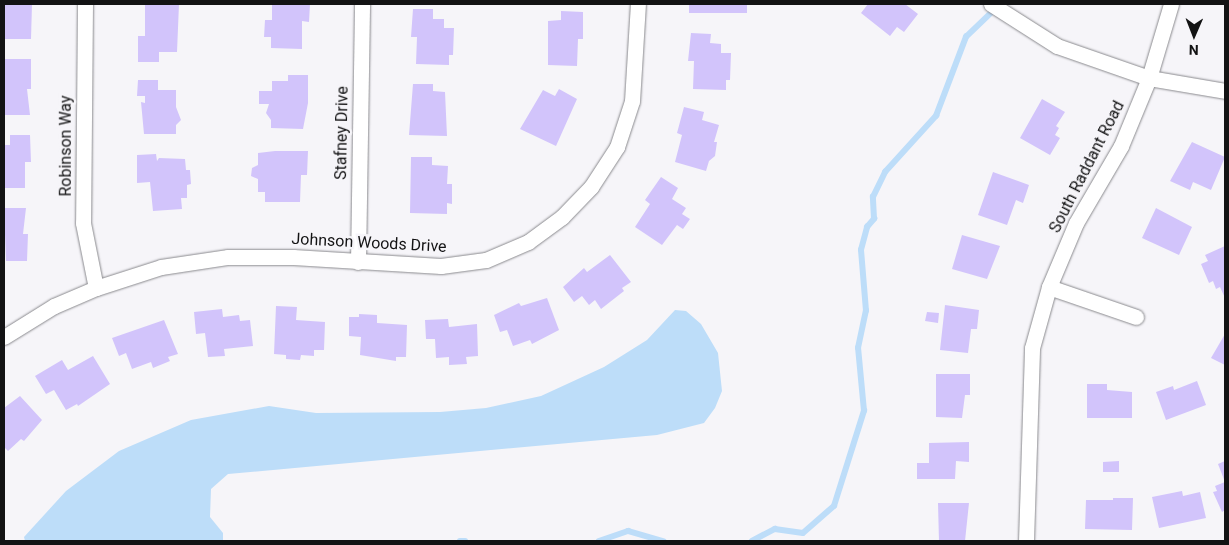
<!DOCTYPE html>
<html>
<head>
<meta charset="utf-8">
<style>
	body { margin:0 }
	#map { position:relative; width:1229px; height:545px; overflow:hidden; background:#f6f5f9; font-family:Roboto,sans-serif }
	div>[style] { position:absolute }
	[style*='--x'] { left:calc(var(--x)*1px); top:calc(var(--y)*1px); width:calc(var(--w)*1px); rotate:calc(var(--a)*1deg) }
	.water>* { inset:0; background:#bdddf9 }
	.stream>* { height:5.5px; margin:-2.75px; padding:0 2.75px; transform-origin:2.75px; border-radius:2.75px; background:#bdddf9 }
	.building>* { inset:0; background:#d2c4fb }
	.roads { filter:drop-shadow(0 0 1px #8a8a8e) drop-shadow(0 0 1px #8a8a8e) }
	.minor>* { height:15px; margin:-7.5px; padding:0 7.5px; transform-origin:7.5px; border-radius:7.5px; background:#fff }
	span { translate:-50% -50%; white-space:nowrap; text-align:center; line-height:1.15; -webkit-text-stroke:4.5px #f6f5f9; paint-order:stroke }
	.street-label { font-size:16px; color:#131314 }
	.frame { position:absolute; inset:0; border:5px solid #131314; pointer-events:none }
	.north { position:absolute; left:1169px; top:10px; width:50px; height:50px; -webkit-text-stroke:4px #f6f5f9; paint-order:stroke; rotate:181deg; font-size:14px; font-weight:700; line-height:20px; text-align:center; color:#131314 }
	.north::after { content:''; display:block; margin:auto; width:18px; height:22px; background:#131314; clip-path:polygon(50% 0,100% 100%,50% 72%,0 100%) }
</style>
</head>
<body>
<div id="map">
	<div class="water">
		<i style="clip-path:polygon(675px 310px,686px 311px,701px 324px,718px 353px,722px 391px,715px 408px,704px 423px,657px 435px,228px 474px,211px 489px,210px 517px,223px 533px,223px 541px,25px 541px,24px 537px,66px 491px,119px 451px,191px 420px,269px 406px,316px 413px,440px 412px,486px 408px,541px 396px,604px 367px,647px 340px)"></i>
	</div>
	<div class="stream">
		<i style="--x:460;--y:541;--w:5;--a:0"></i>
		<i style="--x:599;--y:541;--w:31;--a:-19"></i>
		<i style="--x:628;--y:531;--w:37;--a:16"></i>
		<i style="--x:752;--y:541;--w:26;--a:-28"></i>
		<i style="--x:775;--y:529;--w:28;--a:8"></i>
		<i style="--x:803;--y:533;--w:41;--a:-41.1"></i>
		<i style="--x:834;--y:506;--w:100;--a:-72.5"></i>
		<i style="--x:864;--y:411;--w:63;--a:-95.4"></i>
		<i style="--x:858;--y:348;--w:38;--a:-78"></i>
		<i style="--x:866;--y:311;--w:61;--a:-94.7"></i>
		<i style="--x:861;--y:250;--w:24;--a:-75"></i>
		<i style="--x:867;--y:227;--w:11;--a:-49"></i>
		<i style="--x:874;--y:219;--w:22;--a:-93"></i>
		<i style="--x:873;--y:197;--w:28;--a:-64"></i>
		<i style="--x:885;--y:172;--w:76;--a:-47.7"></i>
		<i style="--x:936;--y:116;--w:85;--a:-69.2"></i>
		<i style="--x:966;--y:37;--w:40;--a:-44"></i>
	</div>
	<div class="building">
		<i style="clip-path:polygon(4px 4px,32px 4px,31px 39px,4px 39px)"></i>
		<i style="clip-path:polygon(145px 4px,179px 4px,177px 52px,159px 52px,159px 62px,138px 62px,138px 36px,145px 36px)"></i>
		<i style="clip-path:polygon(272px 4px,310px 4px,309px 22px,302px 21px,302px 49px,271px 48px,271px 37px,264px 37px,265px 20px,272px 20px)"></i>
		<i style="clip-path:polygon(689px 4px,747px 4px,747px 13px,689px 13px)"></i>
		<i style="clip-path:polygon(868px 4px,905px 4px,918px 14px,904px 32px,897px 27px,890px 36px,861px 13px)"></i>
		<i style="clip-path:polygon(413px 9px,433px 9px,433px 19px,444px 19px,444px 28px,454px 28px,453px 55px,449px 55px,449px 65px,416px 64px,417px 37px,411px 37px)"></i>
		<i style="clip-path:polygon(561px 11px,583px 12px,583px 39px,578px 39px,577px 66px,548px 65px,548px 21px,561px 20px)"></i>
		<i style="clip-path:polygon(691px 33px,711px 34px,710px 43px,721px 44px,721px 53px,731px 53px,730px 80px,726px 80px,726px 90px,693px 89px,694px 61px,688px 61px)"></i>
		<i style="clip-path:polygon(4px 59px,31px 59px,31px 89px,27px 89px,30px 115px,4px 115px)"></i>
		<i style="clip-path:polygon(288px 75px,308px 75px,308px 103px,303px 129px,271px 128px,271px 120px,266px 113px,269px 104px,259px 104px,259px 91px,272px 91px,272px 81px,288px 81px)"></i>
		<i style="clip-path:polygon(138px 80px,158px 80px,158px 90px,176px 90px,176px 107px,181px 120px,176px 125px,176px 134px,144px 134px,141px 102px,145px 103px,145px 96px,137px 96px)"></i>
		<i style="clip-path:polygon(413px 84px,433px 84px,433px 91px,445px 92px,447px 136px,409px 135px)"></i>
		<i style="clip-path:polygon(559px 89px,577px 99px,556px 146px,520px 129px,543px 90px,555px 96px)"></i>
		<i style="clip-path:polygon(1042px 99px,1065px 112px,1056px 126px,1059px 128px,1055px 135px,1060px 138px,1050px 155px,1020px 138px)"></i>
		<i style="clip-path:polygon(684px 107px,704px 112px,702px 120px,719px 125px,714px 142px,717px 142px,715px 156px,709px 161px,706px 171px,675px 162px,682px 135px,677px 133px)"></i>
		<i style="clip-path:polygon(10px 135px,30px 135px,31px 162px,25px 162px,25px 188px,4px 188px,4px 145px,10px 145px)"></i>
		<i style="clip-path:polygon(1192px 142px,1225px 157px,1211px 190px,1193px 182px,1190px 190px,1170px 181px)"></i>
		<i style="clip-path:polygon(275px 151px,308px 151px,307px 175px,301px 175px,300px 202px,265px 202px,265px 192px,258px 192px,258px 179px,251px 176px,252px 168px,258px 165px,258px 153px)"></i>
		<i style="clip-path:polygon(156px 154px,157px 161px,159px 158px,185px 159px,186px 170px,190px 170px,191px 184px,187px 185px,187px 198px,181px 198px,182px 209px,153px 211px,150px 182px,137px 183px,137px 155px)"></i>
		<i style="clip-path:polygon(411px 157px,432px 157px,432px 165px,448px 166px,447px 184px,452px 184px,452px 204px,447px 203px,447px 214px,410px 213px)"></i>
		<i style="clip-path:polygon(993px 172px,1029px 185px,1023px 203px,1016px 200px,1007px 225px,978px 215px)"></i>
		<i style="clip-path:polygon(661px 177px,678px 188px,672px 199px,686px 208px,682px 214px,690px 219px,683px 229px,677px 225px,662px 245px,635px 227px,650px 204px,645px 200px)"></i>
		<i style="clip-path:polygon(4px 208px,26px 208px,23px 234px,28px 234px,27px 261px,6px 261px)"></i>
		<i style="clip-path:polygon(1156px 208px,1192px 227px,1179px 255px,1142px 238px)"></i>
		<i style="clip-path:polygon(962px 235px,1000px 246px,987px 279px,952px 269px)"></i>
		<i style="clip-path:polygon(1225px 246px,1225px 298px,1220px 287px,1216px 289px,1213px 281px,1209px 283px,1201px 264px,1208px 261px,1205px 255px)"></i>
		<i style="clip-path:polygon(610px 255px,631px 282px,622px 288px,624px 291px,601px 309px,595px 300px,589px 305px,582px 296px,574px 302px,563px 287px,584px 268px,587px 272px)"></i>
		<i style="clip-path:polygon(547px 298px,559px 330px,532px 344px,530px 340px,513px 346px,507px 330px,500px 332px,494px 315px,519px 303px,521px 306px)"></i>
		<i style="clip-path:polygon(945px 305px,979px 310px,977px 329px,971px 329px,968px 353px,940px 350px)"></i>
		<i style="clip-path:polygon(276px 306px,297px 307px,296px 320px,325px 322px,324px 350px,314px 350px,314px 356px,301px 355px,300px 360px,286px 359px,286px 355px,274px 354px)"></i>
		<i style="clip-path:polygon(222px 309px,223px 317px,239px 315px,240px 321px,250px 320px,253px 346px,224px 349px,225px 356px,208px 357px,205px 333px,196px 334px,194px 312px)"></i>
		<i style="clip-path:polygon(927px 312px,939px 313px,938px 323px,925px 321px)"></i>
		<i style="clip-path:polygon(359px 314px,377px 315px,377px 323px,407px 325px,406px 357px,396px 357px,396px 361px,360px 355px,361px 337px,349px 336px,349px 317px,359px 317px)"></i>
		<i style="clip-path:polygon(448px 319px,449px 327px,477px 324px,478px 356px,466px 357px,467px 364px,449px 365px,449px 357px,436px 358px,435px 339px,426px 339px,425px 320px)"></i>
		<i style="clip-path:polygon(164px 320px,178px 354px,168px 357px,170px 361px,153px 368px,151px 362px,132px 369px,126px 353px,119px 356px,112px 338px)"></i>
		<i style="clip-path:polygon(1225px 334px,1225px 365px,1211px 358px)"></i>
		<i style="clip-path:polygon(93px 356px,110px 384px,78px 406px,77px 404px,66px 410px,54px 390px,46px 394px,35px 376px,62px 360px,68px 370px)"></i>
		<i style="clip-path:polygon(936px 374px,970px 374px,970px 395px,965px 395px,962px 418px,936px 417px)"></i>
		<i style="clip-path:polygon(1197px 381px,1206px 405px,1166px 420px,1156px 392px,1173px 386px,1174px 390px)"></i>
		<i style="clip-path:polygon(1087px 384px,1107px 384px,1107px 390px,1132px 392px,1132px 418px,1087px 418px)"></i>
		<i style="clip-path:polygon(20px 396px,42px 420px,24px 441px,21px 439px,8px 451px,4px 447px,4px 408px)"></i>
		<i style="clip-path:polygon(969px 442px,969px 462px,956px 461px,955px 479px,917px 479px,917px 463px,929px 463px,929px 443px)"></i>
		<i style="clip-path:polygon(1119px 461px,1119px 472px,1103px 472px,1103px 462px)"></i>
		<i style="clip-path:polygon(1225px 461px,1225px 482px,1218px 464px)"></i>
		<i style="clip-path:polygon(1225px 482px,1225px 510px,1222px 512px,1213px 492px,1217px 491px,1215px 486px)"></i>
		<i style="clip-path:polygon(1182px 491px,1183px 496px,1200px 492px,1206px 518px,1159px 528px,1152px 497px)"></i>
		<i style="clip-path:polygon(1113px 498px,1133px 498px,1132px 530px,1085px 529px,1086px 500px,1113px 500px)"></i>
		<i style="clip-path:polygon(938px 503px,969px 503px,965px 541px,939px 541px)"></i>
	</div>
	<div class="roads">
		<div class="minor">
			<i style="--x:85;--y:4;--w:219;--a:90.5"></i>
			<i style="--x:83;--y:223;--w:66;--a:78.7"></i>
			<i style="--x:991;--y:4;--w:78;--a:32.5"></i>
			<i style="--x:1057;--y:46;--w:97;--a:19.2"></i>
			<i style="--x:1149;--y:78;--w:77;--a:9.7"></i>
			<i style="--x:358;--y:262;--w:258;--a:-89.1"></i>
			<i style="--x:1049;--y:287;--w:92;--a:19"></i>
			<i style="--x:4;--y:337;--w:59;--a:-31.8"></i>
			<i style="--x:54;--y:306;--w:46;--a:-23.2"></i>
			<i style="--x:96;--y:288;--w:68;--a:-17.9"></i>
			<i style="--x:161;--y:267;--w:68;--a:-8.5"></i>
			<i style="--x:228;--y:257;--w:65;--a:0"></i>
			<i style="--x:293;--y:257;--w:148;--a:3.5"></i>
			<i style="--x:441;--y:266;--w:45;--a:-7.6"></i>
			<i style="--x:486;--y:260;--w:46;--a:-23.2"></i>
			<i style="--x:528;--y:242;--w:42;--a:-36.3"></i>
			<i style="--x:562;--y:217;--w:42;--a:-46"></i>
			<i style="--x:591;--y:187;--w:48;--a:-57"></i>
			<i style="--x:617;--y:147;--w:48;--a:-71.9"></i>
			<i style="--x:632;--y:101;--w:97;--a:-86.5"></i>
			<i style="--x:1026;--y:541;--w:193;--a:-88.2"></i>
			<i style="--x:1032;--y:348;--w:63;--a:-74.4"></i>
			<i style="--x:1049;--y:287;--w:69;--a:-67.1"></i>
			<i style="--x:1076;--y:223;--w:89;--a:-59.7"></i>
			<i style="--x:1121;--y:146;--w:74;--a:-67.6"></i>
			<i style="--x:1149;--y:78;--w:77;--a:-73.4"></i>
		</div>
	</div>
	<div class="street-label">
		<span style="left:342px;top:133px;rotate:-89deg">Stafney Drive</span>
		<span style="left:66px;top:146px;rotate:-90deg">Robinson Way</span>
		<span style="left:1087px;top:167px;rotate:-63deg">South Raddant Road</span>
		<span style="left:369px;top:243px;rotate:3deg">Johnson Woods Drive</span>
	</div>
	<div class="frame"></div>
	<div class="north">N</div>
</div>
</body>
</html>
